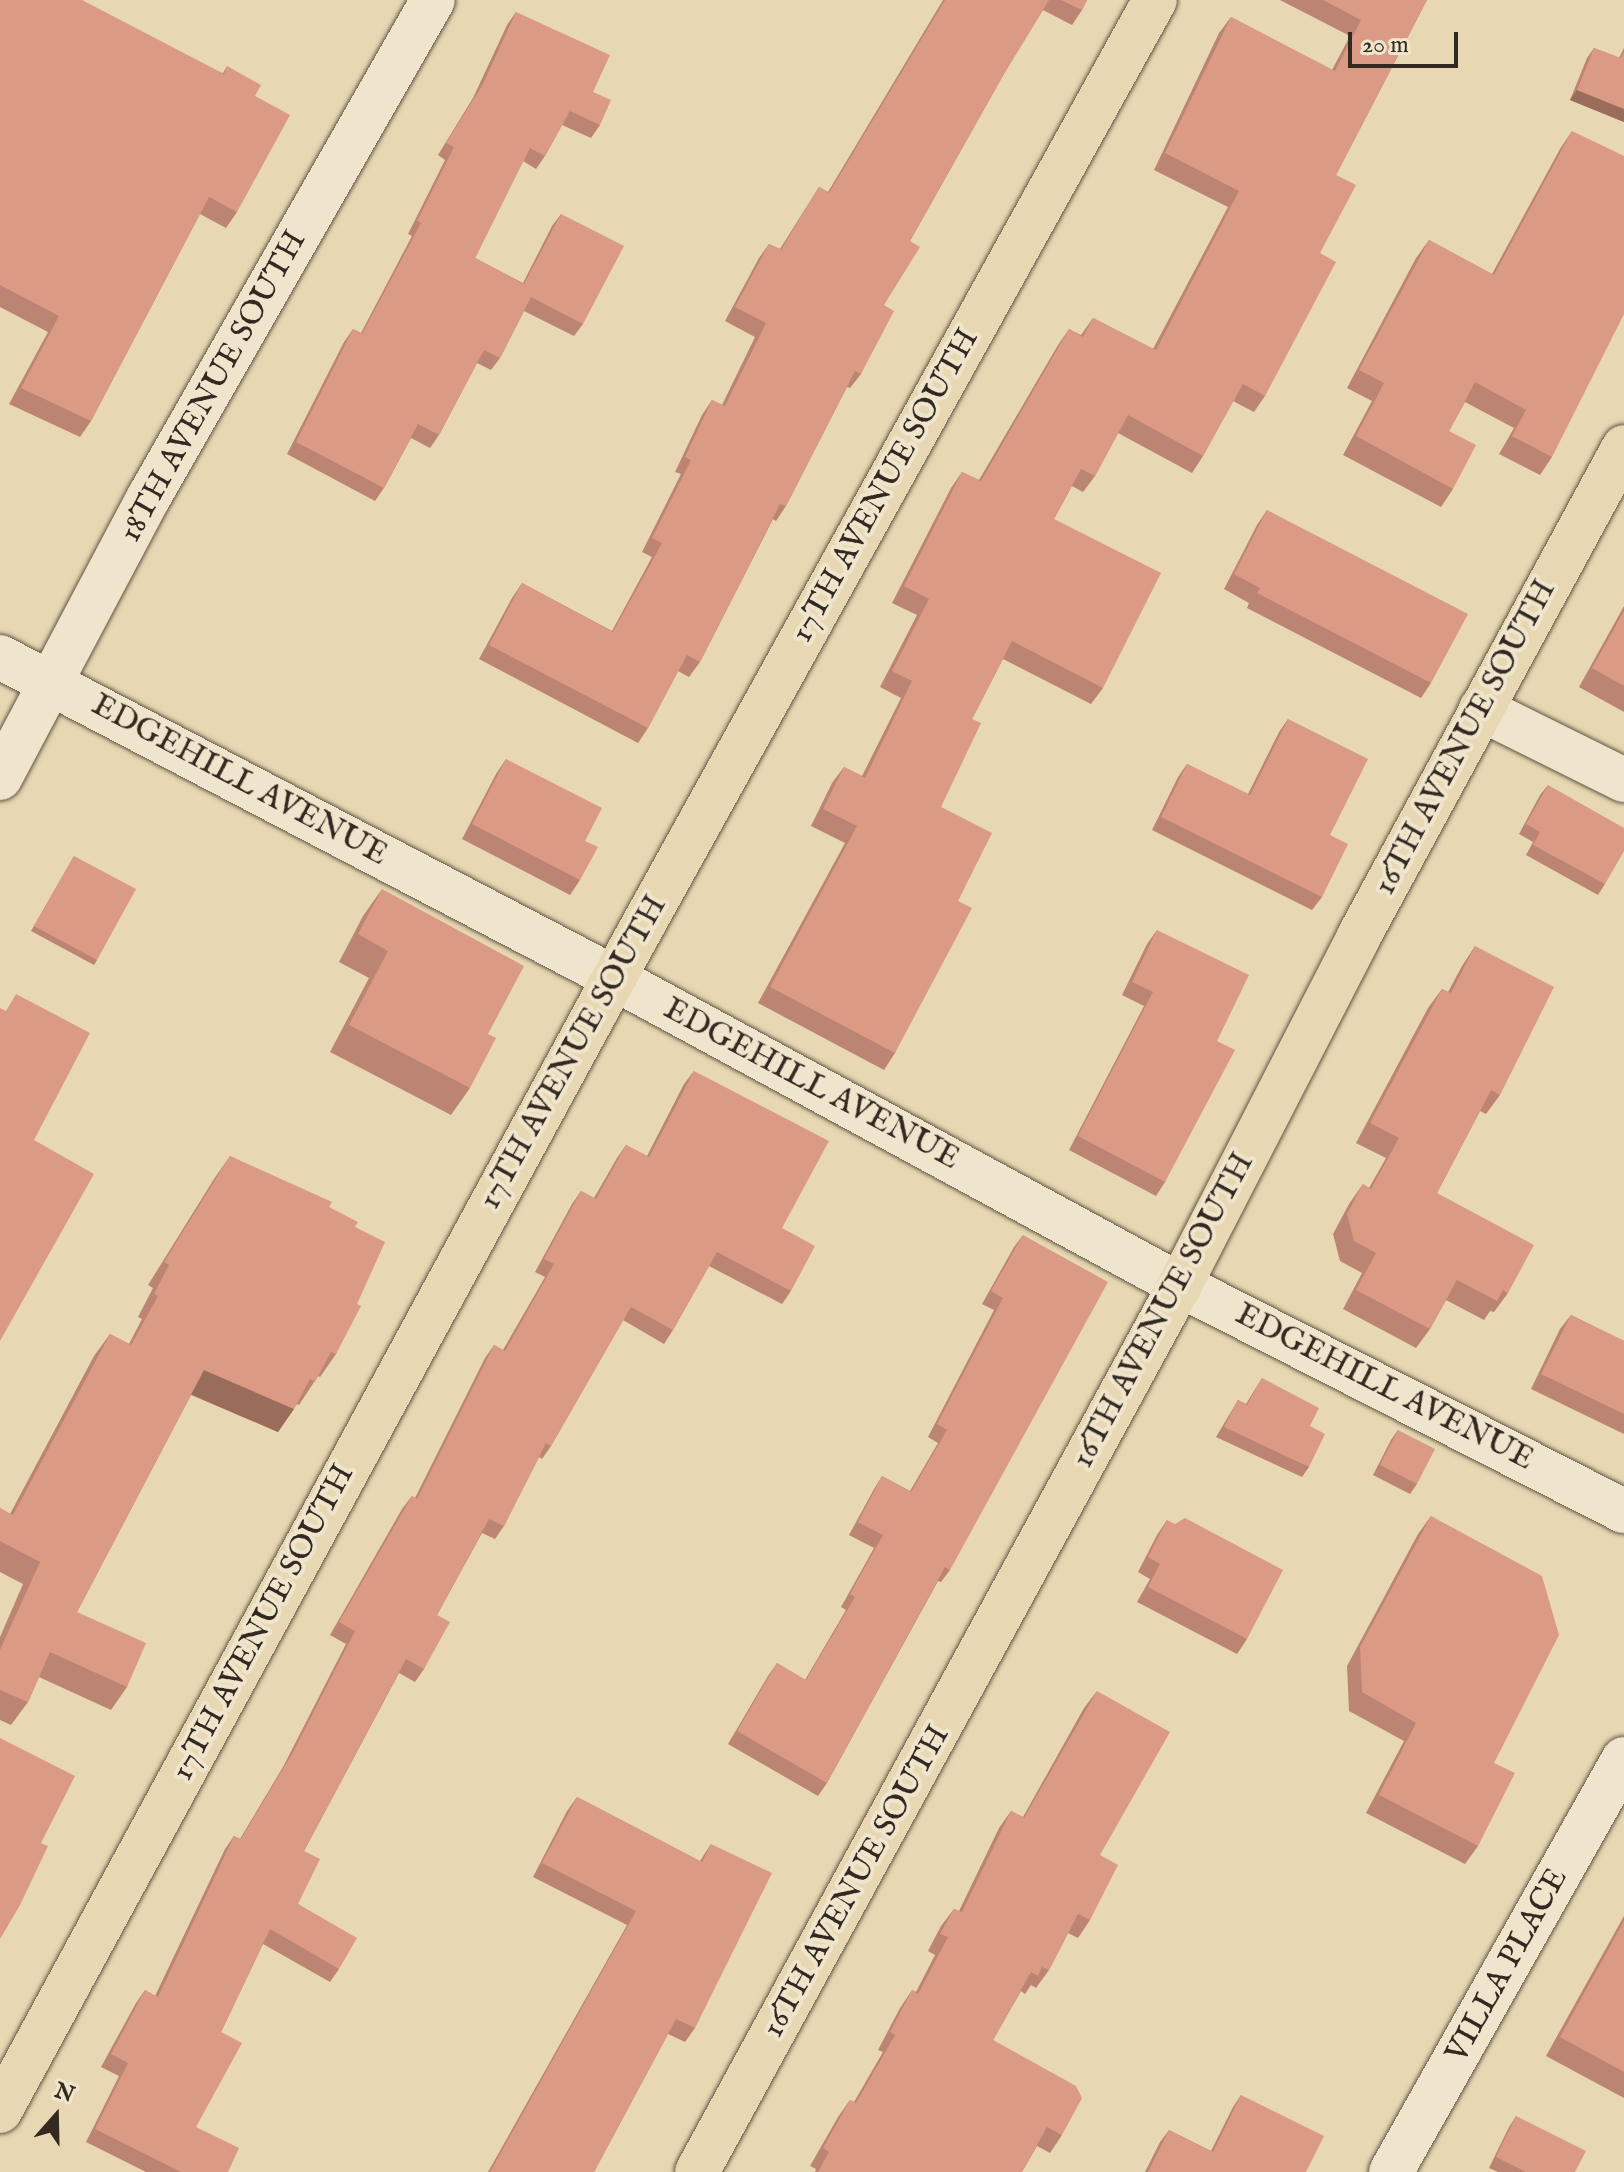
<!DOCTYPE html>
<html>
<head>
<meta charset="utf-8">
<style>
	body { margin:0 }
	#map { position:relative; width:1624px; height:2172px; overflow:hidden; background:#e7d7b2; font-family:"IM FELL English",serif }
	div>[style] { position:absolute }
	[style*='--x'] { left:calc(var(--x)*1px); top:calc(var(--y)*1px); width:calc(var(--w)*1px); rotate:calc(var(--a)*1deg) }
	.roads { filter:drop-shadow(0 0 2px #615444) drop-shadow(0 0 2px #615444) }
	.minor>* { height:44px; margin:-22px; padding:0 22px; transform-origin:22px; border-radius:22px; background:#efe5cd }
	.major>* { height:44px; margin:-22px; padding:0 22px; transform-origin:22px; border-radius:22px; background:#e7d7b2 }
	.wall>* { inset:0; background:#bc8472 }
	.shaded-wall>* { inset:0; background:#996c5c }
	.building>* { inset:0; background:#db9a84 }
	span { translate:-50% -50%; white-space:nowrap; text-align:center; line-height:1.15; -webkit-text-stroke:8px #efe5cd; paint-order:stroke }
	.street-label { font-size:32px; color:#342920 }
	.north { position:absolute; left:16px; top:2076px; width:80px; height:80px; -webkit-text-stroke:6px #efe5cd; paint-order:stroke; rotate:20deg; font-size:22px; font-weight:700; line-height:32px; text-align:center; color:#342920 }
	.north::after { content:''; display:block; margin:auto; width:28px; height:36px; background:#342920; clip-path:polygon(50% 0,100% 100%,50% 72%,0 100%) }
	.scale { position:absolute; left:1348px; top:32px; width:110px; height:36px; box-sizing:border-box; border:4px solid #342920; border-top:0; padding-left:10px; font-size:24px; line-height:28px; white-space:nowrap; color:#342920; -webkit-text-stroke:6px #efe5cd; paint-order:stroke }
</style>
</head>
<body>
<div id="map">
	<div class="roads">
		<div class="minor">
			<i style="--x:0;--y:657;--w:659;--a:27.58"></i>
			<i style="--x:584;--y:962;--w:678;--a:28.46"></i>
			<i style="--x:1180;--y:1285;--w:498;--a:27"></i>
			<i style="--x:1481;--y:709;--w:160;--a:26.4"></i>
			<i style="--x:0;--y:778;--w:318;--a:-62.1"></i>
			<i style="--x:149;--y:497;--w:572;--a:-60.26"></i>
			<i style="--x:1391;--y:2172;--w:474;--a:-60.6"></i>
		</div>
		<div class="major">
			<i style="--x:0;--y:2111;--w:1326;--a:-61.54"></i>
			<i style="--x:632;--y:945;--w:1080;--a:-61.04"></i>
			<i style="--x:697;--y:2172;--w:1010;--a:-61.43"></i>
			<i style="--x:1180;--y:1285;--w:392;--a:-62.8"></i>
			<i style="--x:1359;--y:936;--w:556;--a:-61.55"></i>
		</div>
	</div>
	<div class="wall">
		<i style="clip-path:polygon(0 0,223px 73px,227px 66px,255px 96px,237px 212px,226px 228px,200px 214px,91px 421px,80px 437px,9px 404px,48px 332px,0 307px)"></i>
		<i style="clip-path:polygon(943px 0,1087px 0,1082px 10px,1072px 25px,1043px 10px,1005px 72px,910px 241px,884px 305px,861px 374px,850px 388px,847px 387px,786px 506px,776px 521px,773px 519px,700px 662px,689px 677px,678px 671px,648px 728px,638px 743px,479px 659px,512px 598px,522px 583px,612px 631px,652px 557px,642px 552px,681px 474px,675px 472px,702px 415px,712px 400px,722px 405px,755px 337px,725px 321px,759px 258px,769px 244px,780px 249px,819px 187px,828px 192px)"></i>
		<i style="clip-path:polygon(1280px 0,1427px 0,1336px 175px,1320px 253px,1265px 396px,1254px 412px,1233px 401px,1203px 456px,1192px 473px,1118px 433px,1095px 476px,1083px 492px,1072px 486px,1054px 519px,1103px 688px,1091px 704px,1003px 659px,972px 719px,941px 807px,958px 901px,895px 1053px,884px 1070px,758px 1003px,845px 843px,811px 826px,832px 783px,844px 767px,862px 776px,901px 698px,880px 687px,917px 615px,892px 603px,951px 488px,962px 472px,979px 480px,1058px 345px,1069px 329px,1081px 335px,1093px 318px,1153px 349px,1228px 207px,1154px 170px,1219px 33px,1231px 17px,1332px 70px,1350px 36px)"></i>
		<i style="clip-path:polygon(516px 12px,593px 92px,600px 125px,591px 138px,562px 125px,545px 156px,536px 169px,523px 161px,475px 258px,523px 283px,552px 226px,561px 214px,583px 324px,574px 336px,524px 311px,500px 358px,491px 370px,477px 363px,439px 435px,430px 448px,411px 438px,384px 488px,375px 501px,287px 454px,344px 342px,353px 329px,361px 333px,412px 236px,408px 234px,445px 160px,438px 155px,473px 98px,507px 25px)"></i>
		<i style="clip-path:polygon(1594px 48px,1619px 58px,1624px 48px,1624px 122px,1570px 100px,1587px 58px)"></i>
		<i style="clip-path:polygon(1572px 131px,1552px 457px,1540px 475px,1499px 454px,1514px 428px,1465px 402px,1449px 431px,1453px 489px,1441px 507px,1343px 455px,1372px 401px,1347px 388px,1416px 258px,1429px 240px,1492px 274px,1560px 149px)"></i>
		<i style="clip-path:polygon(1267px 510px,1431px 683px,1421px 698px,1247px 608px,1249px 603px,1224px 589px,1257px 525px)"></i>
		<i style="clip-path:polygon(1624px 606px,1624px 712px,1579px 687px)"></i>
		<i style="clip-path:polygon(1288px 719px,1330px 835px,1322px 897px,1312px 910px,1152px 830px,1178px 777px,1187px 764px,1248px 794px,1279px 732px)"></i>
		<i style="clip-path:polygon(506px 759px,585px 841px,580px 880px,570px 895px,462px 839px,496px 774px)"></i>
		<i style="clip-path:polygon(1548px 785px,1605px 884px,1598px 895px,1526px 855px,1533px 842px,1519px 834px,1540px 795px)"></i>
		<i style="clip-path:polygon(74px 856px,97px 960px,94px 965px,31px 931px)"></i>
		<i style="clip-path:polygon(382px 889px,470px 1088px,451px 1115px,330px 1052px,369px 978px,339px 962px,363px 916px)"></i>
		<i style="clip-path:polygon(1157px 930px,1217px 1041px,1165px 1182px,1156px 1196px,1069px 1150px,1144px 1006px,1122px 995px,1147px 944px)"></i>
		<i style="clip-path:polygon(1475px 946px,1500px 1095px,1486px 1114px,1480px 1111px,1437px 1193px,1508px 1293px,1494px 1312px,1490px 1311px,1484px 1320px,1446px 1300px,1430px 1329px,1416px 1348px,1343px 1309px,1362px 1273px,1340px 1261px,1333px 1234px,1349px 1204px,1363px 1184px,1369px 1188px,1386px 1158px,1356px 1143px,1428px 1008px,1442px 989px,1448px 992px,1462px 966px)"></i>
		<i style="clip-path:polygon(694px 1071px,782px 1228px,791px 1291px,782px 1304px,709px 1266px,673px 1330px,664px 1344px,623px 1320px,551px 1446px,542px 1459px,539px 1457px,504px 1526px,495px 1539px,482px 1533px,437px 1615px,424px 1669px,415px 1682px,399px 1673px,304px 1851px,298px 1904px,339px 1969px,330px 1982px,263px 1944px,221px 2032px,196px 2127px,228px 2172px,146px 2172px,86px 2142px,119px 2076px,101px 2067px,136px 2003px,145px 1990px,155px 1996px,225px 1849px,234px 1836px,240px 1839px,283px 1767px,346px 1644px,330px 1635px,402px 1509px,412px 1496px,415px 1498px,485px 1358px,494px 1345px,503px 1350px,545px 1277px,535px 1272px,572px 1204px,581px 1191px,594px 1198px,617px 1158px,626px 1145px,647px 1156px,684px 1084px)"></i>
		<i style="clip-path:polygon(230px 1156px,329px 1207px,355px 1227px,357px 1304px,336px 1354px,320px 1377px,318px 1376px,299px 1405px,297px 1404px,278px 1432px,191px 1395px,77px 1612px,127px 1687px,111px 1710px,39px 1677px,28px 1702px,11px 1725px,0 1720px,0 1637px,23px 1584px,0 1572px,0 1508px,10px 1514px,94px 1356px,110px 1334px,129px 1344px,142px 1319px,138px 1317px,153px 1288px,148px 1285px,214px 1179px)"></i>
		<i style="clip-path:polygon(1023px 1235px,950px 1570px,941px 1582px,938px 1581px,827px 1783px,818px 1796px,728px 1744px,768px 1676px,777px 1663px,805px 1680px,846px 1610px,841px 1607px,874px 1548px,849px 1535px,874px 1489px,882px 1476px,910px 1491px,938px 1443px,928px 1437px,994px 1310px,982px 1304px,1014px 1247px)"></i>
		<i style="clip-path:polygon(1571px 1315px,1624px 1341px,1624px 1434px,1531px 1389px,1560px 1329px)"></i>
		<i style="clip-path:polygon(1262px 1378px,1310px 1426px,1309px 1467px,1302px 1477px,1216px 1437px,1238px 1400px,1246px 1404px)"></i>
		<i style="clip-path:polygon(1398px 1430px,1417px 1484px,1410px 1494px,1373px 1475px,1391px 1440px)"></i>
		<i style="clip-path:polygon(1431px 1516px,1494px 1763px,1478px 1846px,1465px 1864px,1366px 1813px,1404px 1741px,1349px 1711px,1347px 1666px,1418px 1534px)"></i>
		<i style="clip-path:polygon(1167px 1520px,1247px 1639px,1237px 1654px,1137px 1602px,1150px 1579px,1138px 1572px,1157px 1535px)"></i>
		<i style="clip-path:polygon(1097px 1691px,1100px 1855px,1090px 1920px,1078px 1938px,1068px 1933px,1049px 1970px,1036px 1988px,1031px 1985px,1025px 1994px,1021px 1991px,993px 2040px,1062px 2135px,1050px 2153px,1037px 2146px,1022px 2172px,815px 2172px,816px 2169px,810px 2166px,838px 2117px,850px 2100px,854px 2102px,883px 2052px,878px 2050px,900px 2008px,912px 1990px,916px 1992px,935px 1955px,928px 1951px,941px 1926px,954px 1909px,959px 1911px,999px 1828px,1011px 1811px,1023px 1817px,1084px 1708px)"></i>
		<i style="clip-path:polygon(577px 1797px,700px 1861px,711px 1844px,695px 2028px,685px 2042px,668px 2034px,594px 2172px,488px 2172px,627px 1925px,533px 1877px,567px 1811px)"></i>
		<i style="clip-path:polygon(1624px 1916px,1624px 2098px,1546px 2056px)"></i>
		<i style="clip-path:polygon(1241px 2095px,1306px 2172px,1145px 2172px,1160px 2142px,1169px 2130px,1211px 2151px,1233px 2107px)"></i>
		<i style="clip-path:polygon(1516px 2116px,1575px 2172px,1498px 2172px,1489px 2168px,1509px 2127px)"></i>
	</div>
	<div class="shaded-wall">
		<i style="clip-path:polygon(1577px 90px,1624px 109px,1624px 122px,1570px 100px)"></i>
		<i style="clip-path:polygon(204px 1370px,294px 1409px,278px 1432px,188px 1393px)"></i>
	</div>
	<div class="building">
		<i style="clip-path:polygon(0 0,82px 0,224px 74px,227px 66px,261px 85px,255px 96px,290px 115px,237px 212px,209px 197px,91px 421px,21px 388px,59px 316px,0 285px)"></i>
		<i style="clip-path:polygon(945px 0,1049px 0,1005px 72px,910px 241px,920px 247px,884px 305px,894px 311px,861px 374px,855px 371px,786px 506px,780px 504px,700px 662px,687px 655px,648px 728px,489px 645px,522px 583px,613px 632px,662px 543px,652px 538px,691px 460px,685px 457px,712px 400px,725px 406px,766px 323px,735px 307px,769px 244px,781px 250px,819px 187px,829px 193px)"></i>
		<i style="clip-path:polygon(1061px 0,1087px 0,1082px 10px)"></i>
		<i style="clip-path:polygon(1323px 0,1427px 0,1336px 175px,1356px 185px,1320px 253px,1336px 262px,1265px 396px,1243px 384px,1203px 456px,1128px 415px,1095px 476px,1081px 469px,1054px 519px,1161px 573px,1103px 688px,1012px 641px,972px 719px,981px 723px,941px 807px,992px 833px,958px 901px,972px 908px,895px 1053px,770px 987px,857px 826px,823px 809px,844px 767px,865px 778px,912px 681px,892px 671px,929px 599px,904px 586px,962px 472px,981px 481px,1069px 329px,1083px 337px,1093px 318px,1156px 350px,1239px 191px,1165px 153px,1231px 17px,1335px 71px,1361px 20px)"></i>
		<i style="clip-path:polygon(516px 12px,610px 55px,593px 92px,611px 100px,600px 125px,570px 111px,545px 156px,530px 148px,475px 258px,524px 284px,561px 214px,624px 246px,583px 324px,531px 297px,500px 358px,484px 350px,439px 435px,418px 424px,384px 488px,296px 442px,353px 329px,362px 334px,421px 223px,417px 221px,454px 147px,446px 143px,482px 86px)"></i>
		<i style="clip-path:polygon(1594px 48px,1621px 58px,1624px 52px,1624px 109px,1577px 90px)"></i>
		<i style="clip-path:polygon(1572px 131px,1624px 156px,1624px 314px,1552px 457px,1512px 436px,1526px 410px,1475px 382px,1449px 431px,1476px 445px,1453px 489px,1356px 436px,1384px 383px,1359px 370px,1429px 240px,1494px 275px)"></i>
		<i style="clip-path:polygon(1267px 510px,1468px 614px,1431px 683px,1257px 593px,1260px 588px,1234px 574px)"></i>
		<i style="clip-path:polygon(1624px 611px,1624px 686px,1592px 668px)"></i>
		<i style="clip-path:polygon(1288px 719px,1368px 759px,1330px 835px,1348px 844px,1322px 897px,1161px 817px,1187px 764px,1250px 795px)"></i>
		<i style="clip-path:polygon(506px 759px,602px 808px,585px 841px,598px 847px,580px 880px,472px 824px)"></i>
		<i style="clip-path:polygon(1548px 785px,1624px 828px,1624px 851px,1605px 884px,1533px 845px,1540px 832px,1526px 824px)"></i>
		<i style="clip-path:polygon(74px 856px,136px 889px,97px 960px,34px 926px)"></i>
		<i style="clip-path:polygon(382px 889px,524px 966px,488px 1034px,496px 1038px,470px 1088px,349px 1025px,388px 951px,358px 934px)"></i>
		<i style="clip-path:polygon(1157px 930px,1249px 975px,1217px 1041px,1235px 1050px,1165px 1182px,1078px 1136px,1153px 992px,1132px 982px)"></i>
		<i style="clip-path:polygon(1475px 946px,1554px 987px,1500px 1095px,1491px 1090px,1437px 1193px,1534px 1245px,1508px 1293px,1503px 1290px,1497px 1301px,1457px 1280px,1430px 1329px,1356px 1290px,1376px 1253px,1354px 1241px,1347px 1214px,1363px 1184px,1371px 1189px,1399px 1138px,1370px 1123px,1442px 989px,1451px 993px)"></i>
		<i style="clip-path:polygon(16px 994px,90px 1033px,34px 1140px,94px 1174px,0 1341px,0 1008px,6px 1011px)"></i>
		<i style="clip-path:polygon(694px 1071px,829px 1141px,782px 1228px,815px 1246px,791px 1291px,717px 1252px,673px 1330px,631px 1307px,551px 1446px,546px 1443px,504px 1526px,489px 1519px,437px 1615px,450px 1622px,424px 1669px,406px 1659px,304px 1851px,320px 1859px,298px 1904px,357px 1938px,339px 1969px,270px 1929px,221px 2032px,242px 2043px,196px 2127px,239px 2148px,228px 2172px,181px 2172px,95px 2129px,128px 2063px,111px 2054px,145px 1990px,158px 1997px,234px 1836px,241px 1839px,292px 1754px,355px 1631px,339px 1622px,412px 1496px,417px 1499px,494px 1345px,505px 1351px,554px 1264px,544px 1259px,581px 1191px,596px 1199px,626px 1145px,649px 1157px)"></i>
		<i style="clip-path:polygon(230px 1156px,332px 1202px,329px 1207px,358px 1222px,355px 1227px,385px 1242px,357px 1304px,361px 1306px,336px 1354px,331px 1352px,315px 1382px,310px 1379px,294px 1409px,204px 1370px,77px 1612px,146px 1643px,127px 1687px,50px 1652px,28px 1702px,0 1690px,0 1650px,40px 1562px,0 1541px,0 1508px,13px 1515px,110px 1334px,131px 1345px,158px 1296px,154px 1294px,169px 1265px,164px 1262px)"></i>
		<i style="clip-path:polygon(1023px 1235px,1108px 1282px,950px 1570px,945px 1567px,827px 1783px,737px 1731px,777px 1663px,806px 1680px,855px 1597px,850px 1594px,883px 1535px,858px 1522px,882px 1476px,911px 1492px,947px 1430px,937px 1424px,1003px 1298px,991px 1291px)"></i>
		<i style="clip-path:polygon(1571px 1315px,1624px 1341px,1624px 1414px,1541px 1374px)"></i>
		<i style="clip-path:polygon(1262px 1378px,1319px 1408px,1310px 1426px,1325px 1434px,1309px 1467px,1224px 1427px,1238px 1400px,1247px 1405px)"></i>
		<i style="clip-path:polygon(1398px 1430px,1435px 1449px,1417px 1484px,1380px 1465px)"></i>
		<i style="clip-path:polygon(1431px 1516px,1542px 1576px,1559px 1635px,1494px 1763px,1515px 1773px,1478px 1846px,1379px 1795px,1416px 1723px,1362px 1692px,1360px 1647px)"></i>
		<i style="clip-path:polygon(1185px 1518px,1283px 1570px,1247px 1639px,1148px 1587px,1160px 1564px,1148px 1557px,1167px 1520px,1175px 1524px)"></i>
		<i style="clip-path:polygon(1097px 1691px,1170px 1732px,1100px 1855px,1118px 1865px,1090px 1920px,1078px 1914px,1049px 1970px,1042px 1967px,1038px 1976px,1031px 1972px,993px 2040px,1076px 2086px,1082px 2098px,1062px 2135px,1047px 2127px,1022px 2172px,818px 2172px,829px 2152px,823px 2148px,850px 2100px,856px 2103px,895px 2035px,890px 2032px,912px 1990px,918px 1994px,948px 1937px,940px 1934px,954px 1909px,962px 1912px,1011px 1811px,1024px 1818px)"></i>
		<i style="clip-path:polygon(0 1738px,75px 1776px,41px 1843px,48px 1846px,20px 1905px,0 1939px)"></i>
		<i style="clip-path:polygon(577px 1797px,702px 1862px,711px 1844px,772px 1873px,695px 2028px,676px 2019px,594px 2172px,490px 2172px,636px 1911px,542px 1863px)"></i>
		<i style="clip-path:polygon(1624px 1921px,1624px 2072px,1560px 2037px)"></i>
		<i style="clip-path:polygon(1241px 2095px,1324px 2136px,1306px 2172px,1148px 2172px,1169px 2130px,1213px 2152px)"></i>
		<i style="clip-path:polygon(1516px 2116px,1586px 2151px,1575px 2172px,1526px 2172px,1496px 2157px)"></i>
	</div>
	<div class="street-label">
		<span style="left:214px;top:387px;rotate:-61deg">18TH AVENUE SOUTH</span>
		<span style="left:886px;top:486px;rotate:-61deg">17TH AVENUE SOUTH</span>
		<span style="left:1466px;top:738px;rotate:-62deg">16TH AVENUE SOUTH</span>
		<span style="left:239px;top:781px;rotate:28deg">EDGEHILL AVENUE</span>
		<span style="left:574px;top:1053px;rotate:-61deg">17TH AVENUE SOUTH</span>
		<span style="left:811px;top:1085px;rotate:28deg">EDGEHILL AVENUE</span>
		<span style="left:1164px;top:1311px;rotate:-62deg">16TH AVENUE SOUTH</span>
		<span style="left:1384px;top:1388px;rotate:27deg">EDGEHILL AVENUE</span>
		<span style="left:264px;top:1623px;rotate:-62deg">17TH AVENUE SOUTH</span>
		<span style="left:857px;top:1882px;rotate:-61deg">16TH AVENUE SOUTH</span>
		<span style="left:1508px;top:1966px;rotate:-61deg">VILLA PLACE</span>
	</div>
	<div class="north">N</div>
	<div class="scale">20 m</div>
</div>
</body>
</html>
